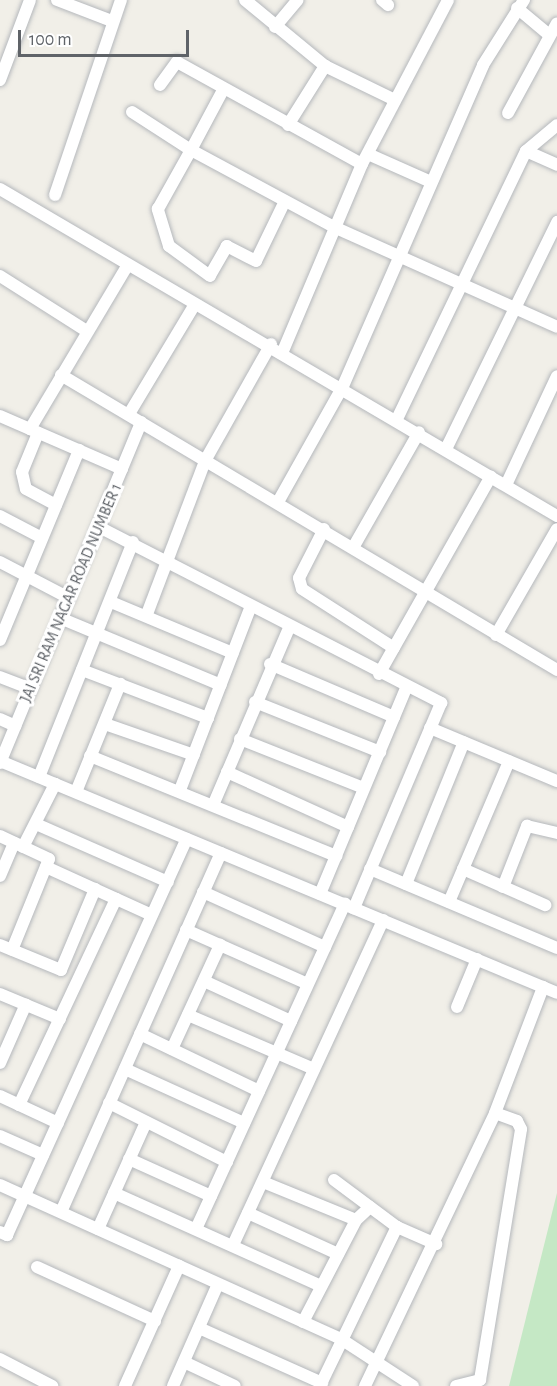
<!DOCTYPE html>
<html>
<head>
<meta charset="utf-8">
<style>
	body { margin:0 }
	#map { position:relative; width:557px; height:1386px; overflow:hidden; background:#f1efe8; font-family:"Alegreya Sans",sans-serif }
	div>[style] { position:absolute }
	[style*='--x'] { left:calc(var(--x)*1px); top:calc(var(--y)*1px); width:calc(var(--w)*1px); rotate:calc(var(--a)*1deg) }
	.green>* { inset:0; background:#c5e8c5 }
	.roads { filter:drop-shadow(0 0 2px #b5b8bc) drop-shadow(0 0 2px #b5b8bc) }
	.street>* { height:12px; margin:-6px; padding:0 6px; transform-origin:6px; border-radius:6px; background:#fff }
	span { translate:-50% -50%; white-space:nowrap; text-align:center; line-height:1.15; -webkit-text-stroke:6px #fff; paint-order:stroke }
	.street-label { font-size:16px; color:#5f6368 }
	.scale { position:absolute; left:18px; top:30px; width:171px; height:27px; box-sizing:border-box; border:3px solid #5f6368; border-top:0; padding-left:8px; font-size:18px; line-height:21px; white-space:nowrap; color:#5f6368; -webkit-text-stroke:4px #fff; paint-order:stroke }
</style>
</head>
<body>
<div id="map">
	<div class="green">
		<i style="clip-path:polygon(557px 1193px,557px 1386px,509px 1386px)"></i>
	</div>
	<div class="roads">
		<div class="street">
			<i style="--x:57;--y:0;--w:59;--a:20.9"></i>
			<i style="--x:245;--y:0;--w:104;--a:39.5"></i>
			<i style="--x:325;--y:66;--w:78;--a:25.9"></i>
			<i style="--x:382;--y:0;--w:8;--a:40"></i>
			<i style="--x:517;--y:8;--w:40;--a:40"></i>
			<i style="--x:275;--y:27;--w:35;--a:-50"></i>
			<i style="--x:0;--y:80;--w:85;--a:-69.4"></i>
			<i style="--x:160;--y:85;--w:29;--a:-54"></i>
			<i style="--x:177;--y:62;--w:211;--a:28.9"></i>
			<i style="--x:132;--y:112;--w:70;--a:32.8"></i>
			<i style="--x:191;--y:150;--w:68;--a:-61.9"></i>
			<i style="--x:508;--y:113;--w:102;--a:-61.4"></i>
			<i style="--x:288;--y:125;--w:70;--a:-57.9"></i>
			<i style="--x:526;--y:151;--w:34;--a:24"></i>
			<i style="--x:368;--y:154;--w:69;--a:24"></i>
			<i style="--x:0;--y:189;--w:646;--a:30.42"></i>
			<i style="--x:55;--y:195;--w:206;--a:-71.3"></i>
			<i style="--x:284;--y:203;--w:64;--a:115.8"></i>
			<i style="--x:256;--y:261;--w:33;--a:-153"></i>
			<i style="--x:227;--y:246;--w:34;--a:120"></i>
			<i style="--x:210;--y:276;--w:51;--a:-143.8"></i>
			<i style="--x:169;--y:246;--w:39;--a:-107"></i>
			<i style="--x:158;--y:209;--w:68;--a:-60.8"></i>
			<i style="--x:191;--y:150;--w:165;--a:28.3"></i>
			<i style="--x:336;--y:228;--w:242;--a:24.1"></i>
			<i style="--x:0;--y:276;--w:101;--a:32.4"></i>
			<i style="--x:283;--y:351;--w:203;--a:-67.1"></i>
			<i style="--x:362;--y:164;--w:185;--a:-62.3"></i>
			<i style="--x:61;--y:375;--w:577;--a:30.74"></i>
			<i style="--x:129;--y:414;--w:128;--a:-59"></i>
			<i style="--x:0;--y:416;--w:133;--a:23.5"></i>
			<i style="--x:397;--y:419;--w:297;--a:-64.3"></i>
			<i style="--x:526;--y:151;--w:40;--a:-40"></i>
			<i style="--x:30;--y:429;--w:190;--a:-59.2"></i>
			<i style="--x:38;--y:433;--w:42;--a:112.3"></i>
			<i style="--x:22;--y:472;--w:17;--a:77"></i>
			<i style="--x:26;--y:489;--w:34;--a:28"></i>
			<i style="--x:446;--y:449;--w:253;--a:-63.9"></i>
			<i style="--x:506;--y:485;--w:120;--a:-64.9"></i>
			<i style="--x:278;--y:502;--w:133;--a:-60.7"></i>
			<i style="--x:343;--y:386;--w:350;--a:-66.4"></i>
			<i style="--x:483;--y:65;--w:77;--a:-57.8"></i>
			<i style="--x:0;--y:516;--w:47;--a:27.6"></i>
			<i style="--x:99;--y:527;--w:385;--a:27.2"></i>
			<i style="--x:441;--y:703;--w:223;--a:113"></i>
			<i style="--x:324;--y:529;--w:55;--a:117"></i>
			<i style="--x:299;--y:578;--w:11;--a:75"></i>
			<i style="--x:302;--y:589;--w:109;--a:32.7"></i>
			<i style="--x:354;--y:546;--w:131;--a:-60.3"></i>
			<i style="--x:0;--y:562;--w:78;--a:27.6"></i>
			<i style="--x:111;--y:602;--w:132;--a:22.7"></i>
			<i style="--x:147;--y:614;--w:166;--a:-69.2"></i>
			<i style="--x:206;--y:459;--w:132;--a:-60.5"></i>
			<i style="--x:60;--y:618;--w:174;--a:22.6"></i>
			<i style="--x:496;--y:635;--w:122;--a:-60.1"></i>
			<i style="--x:0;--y:640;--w:206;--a:-67.4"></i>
			<i style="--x:270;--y:664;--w:135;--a:23.1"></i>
			<i style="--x:82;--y:670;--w:135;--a:20.9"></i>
			<i style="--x:379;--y:674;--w:227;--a:-60.5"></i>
			<i style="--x:0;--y:677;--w:33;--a:21"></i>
			<i style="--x:255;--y:702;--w:135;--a:21.8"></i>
			<i style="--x:0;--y:719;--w:17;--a:24"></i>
			<i style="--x:105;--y:724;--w:94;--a:19.2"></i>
			<i style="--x:430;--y:728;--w:138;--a:22.7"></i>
			<i style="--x:240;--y:739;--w:133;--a:21.6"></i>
			<i style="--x:90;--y:756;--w:266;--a:22.1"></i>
			<i style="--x:0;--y:761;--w:603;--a:22.61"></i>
			<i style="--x:0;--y:763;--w:369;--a:-67.5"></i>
			<i style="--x:227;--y:772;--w:133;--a:24.4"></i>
			<i style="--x:39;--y:777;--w:253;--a:-68.2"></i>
			<i style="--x:180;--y:790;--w:197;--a:-68.9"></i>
			<i style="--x:76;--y:792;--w:117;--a:-67.8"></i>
			<i style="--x:214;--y:803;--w:190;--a:-66.8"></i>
			<i style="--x:36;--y:824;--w:144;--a:23.7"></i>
			<i style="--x:0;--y:836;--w:54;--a:25.1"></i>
			<i style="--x:49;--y:859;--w:98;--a:112.1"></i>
			<i style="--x:23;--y:847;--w:71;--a:-63.1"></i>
			<i style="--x:46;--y:867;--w:116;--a:24.4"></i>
			<i style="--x:370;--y:869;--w:203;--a:22.9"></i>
			<i style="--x:463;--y:869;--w:90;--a:23.7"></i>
			<i style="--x:0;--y:876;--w:36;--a:-67"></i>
			<i style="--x:406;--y:884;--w:153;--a:-67.8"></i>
			<i style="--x:503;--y:887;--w:66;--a:-68.5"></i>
			<i style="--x:527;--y:826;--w:31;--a:13"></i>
			<i style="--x:203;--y:892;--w:134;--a:24.3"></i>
			<i style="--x:320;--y:894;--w:225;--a:-67.3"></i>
			<i style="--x:449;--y:902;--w:153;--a:-66.9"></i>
			<i style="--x:186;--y:930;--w:133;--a:23.9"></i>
			<i style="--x:0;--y:945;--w:66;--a:22.3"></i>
			<i style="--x:61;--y:970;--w:88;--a:-67.2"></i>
			<i style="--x:204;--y:981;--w:96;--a:24.7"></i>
			<i style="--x:0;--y:994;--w:65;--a:22.6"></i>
			<i style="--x:457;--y:1007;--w:52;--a:-67.4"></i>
			<i style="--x:188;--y:1015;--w:137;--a:23.2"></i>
			<i style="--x:140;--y:1034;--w:132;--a:25.6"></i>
			<i style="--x:172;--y:1049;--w:115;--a:-65.2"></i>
			<i style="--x:0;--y:1063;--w:64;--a:-66.2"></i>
			<i style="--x:125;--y:1069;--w:131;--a:24.4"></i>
			<i style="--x:0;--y:1096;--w:64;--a:25"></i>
			<i style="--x:109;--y:1103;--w:132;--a:26.6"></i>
			<i style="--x:19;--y:1105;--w:228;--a:-64.8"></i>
			<i style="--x:0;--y:1136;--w:47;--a:23.8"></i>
			<i style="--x:129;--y:1159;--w:90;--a:24.3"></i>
			<i style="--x:334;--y:1180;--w:79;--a:36.7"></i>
			<i style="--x:397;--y:1227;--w:43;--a:23.6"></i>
			<i style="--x:263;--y:1182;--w:100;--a:22.2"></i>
			<i style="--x:0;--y:1185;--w:374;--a:24.3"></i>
			<i style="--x:341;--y:1339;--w:86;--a:33.1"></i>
			<i style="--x:114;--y:1193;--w:227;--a:24.2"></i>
			<i style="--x:61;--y:1212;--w:393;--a:-66"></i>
			<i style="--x:248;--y:1213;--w:99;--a:24.5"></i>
			<i style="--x:98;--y:1229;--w:117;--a:-65.8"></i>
			<i style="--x:196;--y:1229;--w:358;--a:-65.4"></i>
			<i style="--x:0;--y:1232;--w:8;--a:23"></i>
			<i style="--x:7;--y:1235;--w:435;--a:-65.6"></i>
			<i style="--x:233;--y:1245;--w:358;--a:-65.2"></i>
			<i style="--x:37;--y:1267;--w:130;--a:24.6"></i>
			<i style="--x:303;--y:1322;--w:115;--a:-62.5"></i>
			<i style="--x:356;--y:1220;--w:19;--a:-43"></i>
			<i style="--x:199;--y:1328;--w:135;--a:24.1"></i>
			<i style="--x:0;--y:1359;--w:59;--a:27.4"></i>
			<i style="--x:184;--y:1362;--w:56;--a:25.2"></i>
			<i style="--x:125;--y:1386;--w:132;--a:-65.8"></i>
			<i style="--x:173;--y:1386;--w:111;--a:-66.2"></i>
			<i style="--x:320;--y:1386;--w:177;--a:-64.2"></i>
			<i style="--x:365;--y:1386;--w:302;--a:-64.5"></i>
			<i style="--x:495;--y:1113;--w:135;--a:-69.1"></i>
			<i style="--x:456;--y:1386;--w:25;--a:-14"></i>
			<i style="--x:480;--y:1380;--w:254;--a:-80.7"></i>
			<i style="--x:521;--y:1129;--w:9;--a:-117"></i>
			<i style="--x:517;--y:1121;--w:23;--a:-160"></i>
		</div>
	</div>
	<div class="street-label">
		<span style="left:71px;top:593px;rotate:-67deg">JAI SRI RAM NAGAR ROAD NUMBER 1</span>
	</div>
	<div class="scale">100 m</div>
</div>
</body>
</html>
